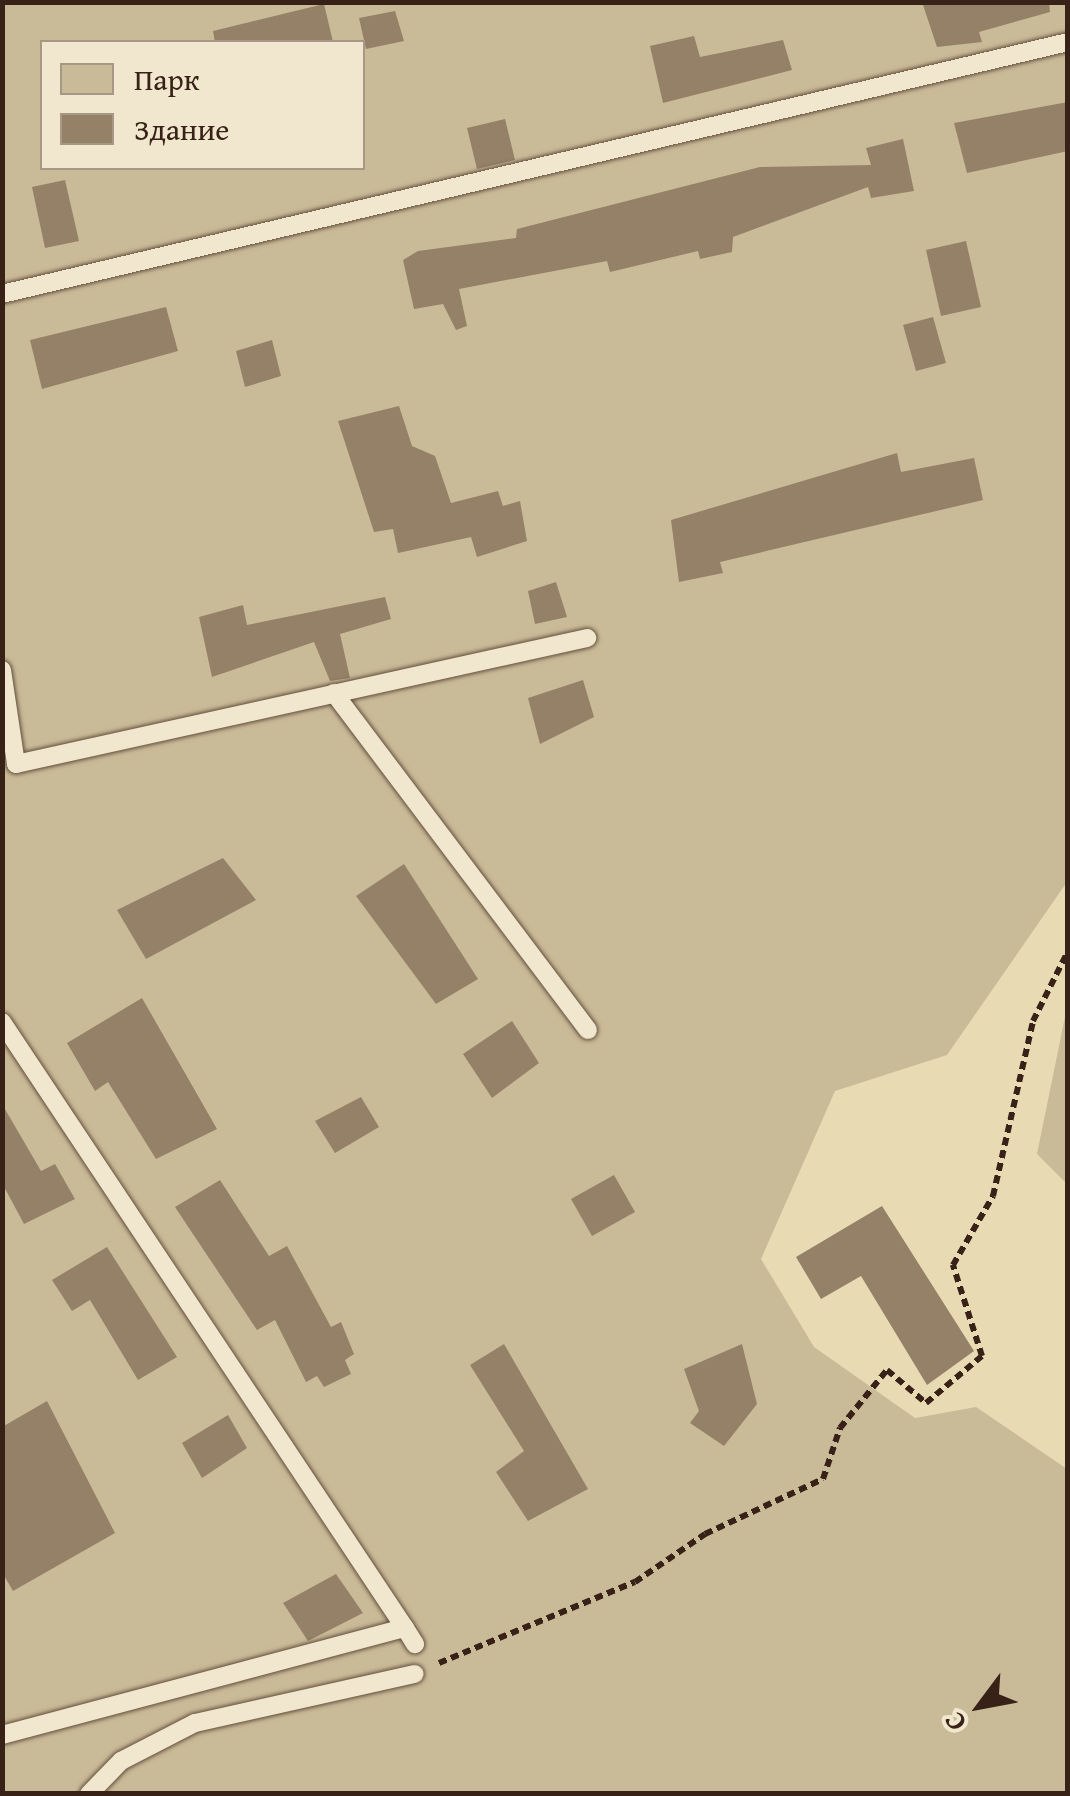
<!DOCTYPE html>
<html>
<head>
<meta charset="utf-8">
<style>
	body { margin:0 }
	#map { position:relative; width:1070px; height:1796px; overflow:hidden; background:#e8dab3; font-family:"Gentium Book Plus",serif }
	div>[style] { position:absolute }
	[style*='--x'] { left:calc(var(--x)*1px); top:calc(var(--y)*1px); width:calc(var(--w)*1px); rotate:calc(var(--a)*1deg) }
	.green>* { inset:0; background:#cabb98 }
	.building>* { inset:0; background:#948168 }
	.path>* { height:6px; margin-top:-3px; transform-origin:0; background:repeating-linear-gradient(90deg,#382117 0 8px,transparent 0 13px) }
	.roads { filter:drop-shadow(0 0 2px #644f3e) drop-shadow(0 0 2px #644f3e) }
	.service>* { height:18px; margin:-9px; padding:0 9px; transform-origin:9px; border-radius:9px; background:#f0e7ce }
	span { translate:-50% -50%; white-space:nowrap; text-align:center; line-height:1.15; -webkit-text-stroke:8px #f0e7ce; paint-order:stroke }
	.frame { position:absolute; inset:0; border:5px solid #382117; pointer-events:none }
	.legend { position:absolute; left:40px; top:40px; width:325px; height:130px; box-sizing:border-box; background:#f0e7ce; border:2px solid #a69885; margin:0; padding:12px 18px; list-style:none; font-size:30px; color:#382117 }
	.legend li { display:flex; align-items:center; gap:20px; height:50px }
	.legend b { width:50px; border:2px solid #a69885 }
	.north { position:absolute; left:930px; top:1656px; width:100px; height:100px; -webkit-text-stroke:8px #f0e7ce; paint-order:stroke; rotate:238deg; font-size:28px; font-weight:700; line-height:40px; text-align:center; color:#382117 }
	.north::after { content:''; display:block; margin:auto; width:35px; height:45px; background:#382117; clip-path:polygon(50% 0,100% 100%,50% 72%,0 100%) }
</style>
</head>
<body>
<div id="map">
	<div class="green">
		<i style="clip-path:polygon(evenodd,3px 3px,1067px 3px,1067px 882px,947px 1055px,835px 1091px,761px 1259px,814px 1347px,915px 1418px,976px 1407px,1067px 1469px,1067px 1793px,3px 1794px,3px 3px,42px 42px,362px 42px,362px 168px,42px 168px,42px 42px)"></i>
		<i style="clip-path:polygon(1067px 1007px,1067px 1184px,1037px 1154px)"></i>
	</div>
	<div class="building">
		<i style="clip-path:polygon(922px 2px,1049px 2px,1050px 12px,979px 32px,982px 42px,937px 47px)"></i>
		<i style="clip-path:polygon(324px 4px,333px 42px,215px 42px,213px 31px)"></i>
		<i style="clip-path:polygon(395px 11px,404px 41px,366px 49px,359px 18px)"></i>
		<i style="clip-path:polygon(694px 36px,700px 57px,783px 40px,792px 70px,663px 103px,650px 46px)"></i>
		<i style="clip-path:polygon(1068px 102px,1068px 151px,967px 173px,954px 123px)"></i>
		<i style="clip-path:polygon(505px 119px,515px 160px,477px 169px,467px 128px)"></i>
		<i style="clip-path:polygon(903px 139px,914px 191px,871px 198px,868px 187px,733px 237px,732px 252px,700px 259px,698px 251px,610px 272px,607px 261px,459px 289px,467px 326px,456px 330px,443px 304px,414px 309px,403px 260px,418px 251px,516px 238px,517px 229px,760px 167px,871px 165px,866px 148px)"></i>
		<i style="clip-path:polygon(65px 180px,79px 241px,45px 248px,32px 187px)"></i>
		<i style="clip-path:polygon(966px 241px,981px 307px,941px 316px,926px 250px)"></i>
		<i style="clip-path:polygon(166px 307px,178px 351px,42px 389px,30px 340px)"></i>
		<i style="clip-path:polygon(933px 317px,946px 363px,916px 371px,903px 325px)"></i>
		<i style="clip-path:polygon(272px 340px,281px 376px,245px 387px,236px 351px)"></i>
		<i style="clip-path:polygon(399px 406px,412px 446px,435px 456px,451px 503px,498px 491px,503px 506px,520px 501px,527px 541px,477px 557px,471px 537px,398px 553px,393px 529px,374px 532px,338px 421px)"></i>
		<i style="clip-path:polygon(897px 453px,901px 472px,974px 458px,983px 500px,720px 562px,723px 573px,679px 582px,671px 520px)"></i>
		<i style="clip-path:polygon(556px 582px,567px 617px,535px 624px,528px 591px)"></i>
		<i style="clip-path:polygon(385px 597px,391px 619px,340px 634px,350px 678px,330px 681px,314px 642px,212px 677px,199px 617px,243px 605px,247px 625px)"></i>
		<i style="clip-path:polygon(583px 680px,594px 717px,540px 744px,528px 698px)"></i>
		<i style="clip-path:polygon(223px 858px,256px 900px,146px 959px,117px 910px)"></i>
		<i style="clip-path:polygon(404px 864px,478px 979px,436px 1004px,356px 896px)"></i>
		<i style="clip-path:polygon(142px 998px,217px 1129px,156px 1159px,108px 1082px,95px 1091px,67px 1043px)"></i>
		<i style="clip-path:polygon(512px 1021px,539px 1063px,492px 1098px,463px 1054px)"></i>
		<i style="clip-path:polygon(361px 1097px,379px 1127px,335px 1153px,315px 1121px)"></i>
		<i style="clip-path:polygon(2px 1104px,41px 1171px,55px 1164px,75px 1199px,24px 1224px,2px 1183px)"></i>
		<i style="clip-path:polygon(614px 1175px,635px 1212px,592px 1236px,571px 1199px)"></i>
		<i style="clip-path:polygon(220px 1180px,269px 1256px,287px 1246px,331px 1327px,341px 1322px,354px 1354px,345px 1360px,351px 1374px,324px 1387px,317px 1376px,306px 1382px,275px 1320px,257px 1330px,175px 1207px)"></i>
		<i style="clip-path:polygon(882px 1206px,974px 1351px,927px 1385px,861px 1276px,821px 1299px,796px 1257px)"></i>
		<i style="clip-path:polygon(107px 1247px,177px 1357px,138px 1380px,90px 1300px,72px 1311px,52px 1280px)"></i>
		<i style="clip-path:polygon(504px 1344px,588px 1489px,528px 1521px,496px 1472px,524px 1451px,470px 1365px)"></i>
		<i style="clip-path:polygon(742px 1344px,757px 1404px,724px 1446px,690px 1423px,699px 1411px,684px 1369px)"></i>
		<i style="clip-path:polygon(47px 1401px,115px 1533px,13px 1591px,2px 1572px,2px 1427px)"></i>
		<i style="clip-path:polygon(228px 1415px,247px 1448px,202px 1478px,182px 1443px)"></i>
		<i style="clip-path:polygon(336px 1574px,363px 1613px,308px 1641px,283px 1603px)"></i>
	</div>
	<div class="path">
		<i style="--x:439;--y:1663;--w:212;--a:-22.5"></i>
		<i style="--x:635;--y:1582;--w:85;--a:-34.4"></i>
		<i style="--x:705;--y:1534;--w:130;--a:-25"></i>
		<i style="--x:823;--y:1479;--w:54;--a:-71.6"></i>
		<i style="--x:840;--y:1428;--w:75;--a:-51"></i>
		<i style="--x:887;--y:1370;--w:51;--a:40.2"></i>
		<i style="--x:926;--y:1403;--w:73;--a:-40"></i>
		<i style="--x:982;--y:1356;--w:96;--a:-107.7"></i>
		<i style="--x:953;--y:1265;--w:80;--a:-59.9"></i>
		<i style="--x:993;--y:1196;--w:180;--a:-77.1"></i>
		<i style="--x:1033;--y:1021;--w:78;--a:-63.4"></i>
	</div>
	<div class="roads">
		<div class="service">
			<i style="--x:2;--y:294;--w:1095;--a:-13.3"></i>
			<i style="--x:2;--y:670;--w:95;--a:81.5"></i>
			<i style="--x:16;--y:764;--w:585;--a:-12.44"></i>
			<i style="--x:334;--y:693;--w:422;--a:53"></i>
			<i style="--x:2;--y:1022;--w:728;--a:56.38"></i>
			<i style="--x:2;--y:1735;--w:417;--a:-14.9"></i>
			<i style="--x:405;--y:1628;--w:19;--a:58"></i>
			<i style="--x:89;--y:1794;--w:46;--a:-45.9"></i>
			<i style="--x:121;--y:1761;--w:83;--a:-27.2"></i>
			<i style="--x:195;--y:1723;--w:225;--a:-12.6"></i>
		</div>
	</div>
	<div class="frame"></div>
	<ul class="legend">
	<li><b style="height:28px;background:#cabb98"></b>Парк</li>
	<li><b style="height:28px;background:#948168"></b>Здание</li>
	</ul>
	<div class="north">С</div>
</div>
</body>
</html>
